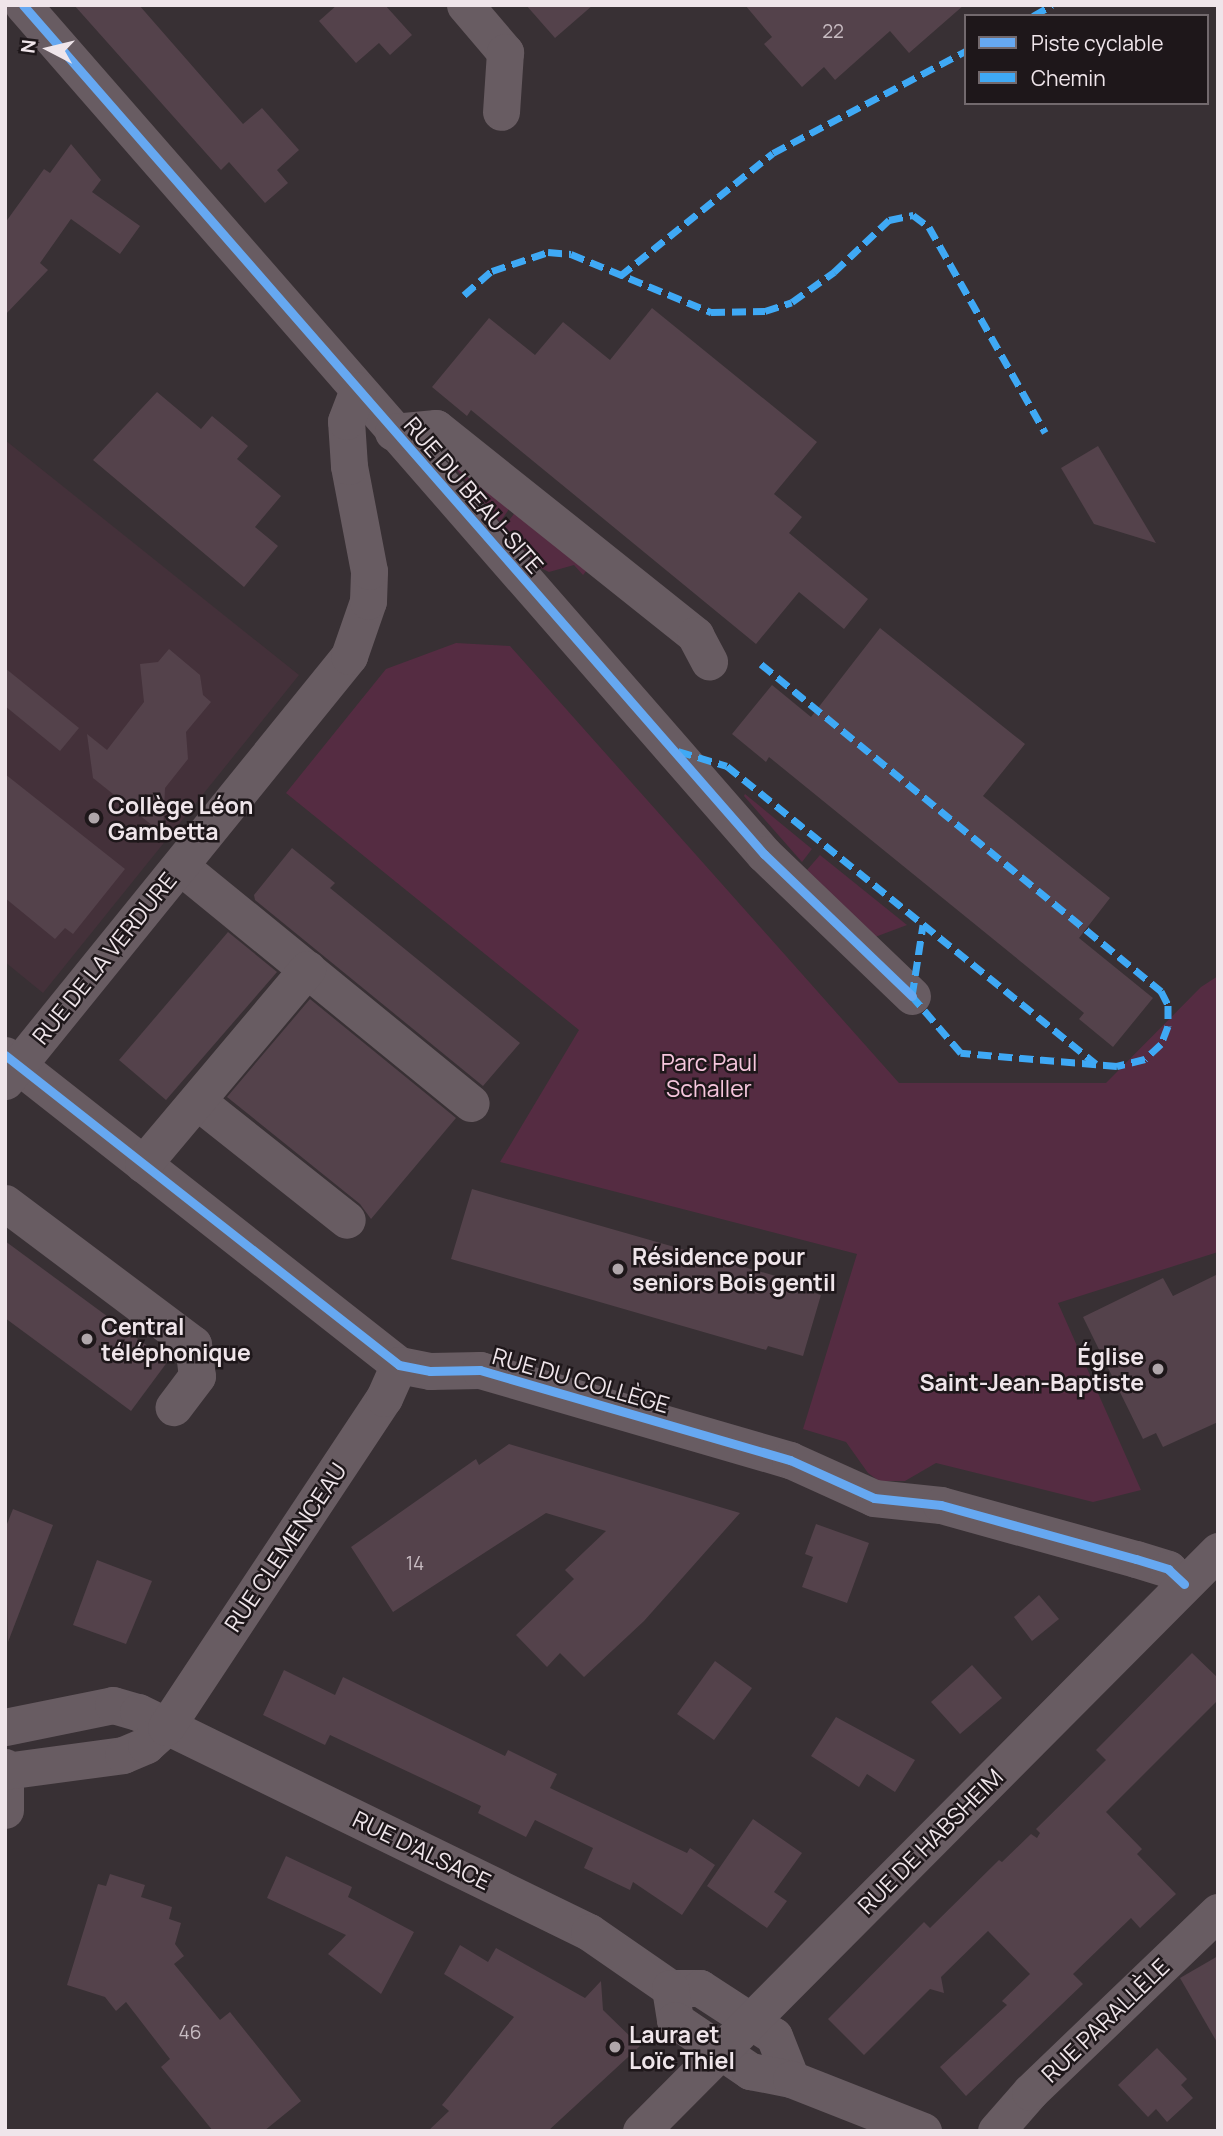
<!DOCTYPE html>
<html>
<head>
<meta charset="utf-8">
<style>
	body { margin:0 }
	#map { position:relative; width:1223px; height:2136px; overflow:hidden; background:#383034; font-family:Manrope,sans-serif }
	div>[style] { position:absolute }
	[style*='--x'] { left:calc(var(--x)*1px); top:calc(var(--y)*1px); width:calc(var(--w)*1px); rotate:calc(var(--a)*1deg) }
	.built>* { inset:0; background:#44313a }
	.green>* { inset:0; background:#552c42 }
	.building>* { inset:0; background:#54424b }
	.minor>* { height:37px; margin:-18.5px; padding:0 18.5px; transform-origin:18.5px; border-radius:18.5px; background:#685c62 }
	.quiet>* { height:7px; margin-top:-3.5px; transform-origin:0; background:repeating-linear-gradient(90deg,#3fa9f5 0 14px,transparent 0 21px) }
	.cycleway>* { height:9px; margin:-4.5px; padding:0 4.5px; transform-origin:4.5px; border-radius:4.5px; background:#66a8f1 }
	.dots>* { width:19px; height:19px; translate:-50% -50%; box-sizing:border-box; border:4px solid #1e171a; border-radius:50% }
	span { translate:-50% -50%; white-space:nowrap; text-align:center; line-height:1.15; -webkit-text-stroke:5px #1e171a; paint-order:stroke }
	.number-label { font-size:19px; color:#c8bcc2 }
	.number-label span { -webkit-text-stroke-width:0 }
	.street-label { font-size:23px; color:#efe5ea }
	.poi-label { font-size:23px; color:#efe5ea; font-weight:700 }
	.left { translate:0 -50%; text-align:left }
	.right { translate:-100% -50%; text-align:right }
	.park-label { font-size:23px; color:#f6c6dd }
	.frame { position:absolute; inset:0; border:7px solid #efe5ea; pointer-events:none }
	.legend { position:absolute; left:964px; top:14px; width:245px; height:91px; box-sizing:border-box; background:#1e171a; border:2px solid #72696d; margin:0; padding:9px 12px; list-style:none; font-size:21px; color:#efe5ea }
	.legend li { display:flex; align-items:center; gap:14px; height:35px }
	.legend b { width:35px; border:2px solid #72696d }
	.north { position:absolute; left:14px; top:14px; width:70px; height:70px; -webkit-text-stroke:5px #1e171a; paint-order:stroke; rotate:277deg; font-size:19px; font-weight:700; line-height:28px; text-align:center; color:#efe5ea }
	.north::after { content:''; display:block; margin:auto; width:24px; height:32px; background:#efe5ea; clip-path:polygon(50% 0,100% 100%,50% 72%,0 100%) }
</style>
</head>
<body>
<div id="map">
	<div class="built">
		<i style="clip-path:polygon(5px 440px,299px 675px,43px 993px,5px 962px)"></i>
	</div>
	<div class="green">
		<i style="clip-path:polygon(450px 462px,514px 502px,500px 522px)"></i>
		<i style="clip-path:polygon(519px 507px,592px 564px,583px 575px,574px 565px,549px 572px,539px 567px,504px 527px)"></i>
		<i style="clip-path:polygon(456px 643px,510px 646px,899px 1083px,1106px 1083px,1201px 987px,1218px 976px,1218px 1252px,1058px 1303px,1141px 1490px,1093px 1502px,936px 1463px,905px 1481px,879px 1481px,868px 1473px,846px 1442px,803px 1429px,857px 1254px,500px 1162px,579px 1030px,286px 793px,386px 669px)"></i>
		<i style="clip-path:polygon(745px 794px,812px 849px,802px 862px,744px 796px)"></i>
		<i style="clip-path:polygon(820px 855px,907px 925px,875px 937px,807px 870px)"></i>
	</div>
	<div class="building">
		<i style="clip-path:polygon(74px 5px,139px 5px,243px 124px,262px 108px,299px 150px,277px 170px,288px 183px,265px 203px,229px 162px,221px 170px)"></i>
		<i style="clip-path:polygon(337px 5px,385px 5px,412px 35px,390px 55px,379px 43px,356px 63px,319px 21px)"></i>
		<i style="clip-path:polygon(526px 5px,593px 5px,555px 38px)"></i>
		<i style="clip-path:polygon(745px 5px,964px 5px,909px 53px,890px 31px,835px 80px,824px 67px,802px 87px,764px 44px,772px 37px)"></i>
		<i style="clip-path:polygon(71px 144px,101px 180px,92px 192px,140px 226px,120px 254px,71px 219px,40px 263px,48px 270px,5px 315px,5px 223px,44px 169px,50px 173px)"></i>
		<i style="clip-path:polygon(652px 308px,817px 442px,774px 494px,802px 517px,789px 533px,868px 599px,844px 629px,799px 592px,756px 644px,471px 410px,467px 416px,432px 387px,489px 318px,535px 355px,563px 322px,610px 360px)"></i>
		<i style="clip-path:polygon(157px 392px,201px 429px,212px 416px,248px 446px,237px 459px,281px 496px,255px 527px,278px 546px,244px 587px,93px 460px)"></i>
		<i style="clip-path:polygon(1098px 446px,1156px 543px,1094px 524px,1061px 468px)"></i>
		<i style="clip-path:polygon(880px 628px,1025px 744px,983px 796px,1110px 898px,1079px 938px,1153px 998px,1113px 1047px,1079px 1019px,1084px 1013px,769px 757px,766px 762px,732px 734px,772px 685px,811px 717px)"></i>
		<i style="clip-path:polygon(169px 649px,200px 675px,203px 695px,211px 702px,186px 732px,188px 759px,165px 788px,163px 834px,93px 778px,87px 734px,107px 750px,144px 702px,140px 664px,158px 662px)"></i>
		<i style="clip-path:polygon(5px 668px,79px 728px,60px 751px,5px 706px)"></i>
		<i style="clip-path:polygon(5px 774px,125px 869px,73px 934px,65px 928px,55px 939px,5px 898px)"></i>
		<i style="clip-path:polygon(292px 848px,335px 883px,330px 888px,520px 1043px,483px 1086px,255px 900px,254px 895px)"></i>
		<i style="clip-path:polygon(228px 932px,277px 972px,166px 1100px,119px 1060px)"></i>
		<i style="clip-path:polygon(310px 999px,456px 1118px,371px 1219px,360px 1204px,227px 1097px)"></i>
		<i style="clip-path:polygon(472px 1189px,786px 1279px,785px 1284px,821px 1295px,803px 1356px,768px 1346px,766px 1350px,451px 1259px)"></i>
		<i style="clip-path:polygon(5px 1241px,168px 1361px,131px 1411px,5px 1318px)"></i>
		<i style="clip-path:polygon(1218px 1274px,1218px 1422px,1163px 1447px,1156px 1433px,1143px 1439px,1083px 1317px,1163px 1278px,1173px 1296px)"></i>
		<i style="clip-path:polygon(509px 1444px,740px 1513px,644px 1621px,584px 1677px,560px 1653px,547px 1667px,516px 1635px,574px 1579px,565px 1570px,606px 1531px,546px 1513px,393px 1612px,351px 1547px,476px 1459px,479px 1465px)"></i>
		<i style="clip-path:polygon(13px 1509px,53px 1525px,8px 1642px,5px 1529px)"></i>
		<i style="clip-path:polygon(816px 1524px,869px 1543px,847px 1603px,802px 1587px,813px 1557px,805px 1554px)"></i>
		<i style="clip-path:polygon(97px 1560px,152px 1581px,126px 1644px,73px 1625px)"></i>
		<i style="clip-path:polygon(1039px 1595px,1059px 1619px,1032px 1641px,1014px 1617px)"></i>
		<i style="clip-path:polygon(1192px 1653px,1218px 1678px,1218px 1700px,1106px 1812px,1142px 1849px,1137px 1854px,1176px 1894px,1140px 1928px,1131px 1918px,1073px 1974px,1083px 1984px,966px 2096px,940px 2067px,1007px 2005px,1002px 2001px,1030px 1974px,988px 1931px,941px 1977px,944px 1993px,930px 1989px,864px 2055px,828px 2019px,924px 1922px,930px 1928px,999px 1860px,1002px 1862px,1031px 1834px,1037px 1838px,1040px 1833px,1036px 1829px,1106px 1760px,1096px 1750px)"></i>
		<i style="clip-path:polygon(715px 1661px,752px 1688px,714px 1740px,677px 1714px)"></i>
		<i style="clip-path:polygon(972px 1665px,1002px 1698px,960px 1734px,931px 1702px)"></i>
		<i style="clip-path:polygon(284px 1670px,335px 1695px,343px 1677px,505px 1756px,508px 1750px,557px 1774px,550px 1788px,687px 1853px,690px 1848px,715px 1865px,682px 1915px,633px 1882px,630px 1890px,584px 1868px,593px 1848px,535px 1820px,526px 1837px,478px 1813px,481px 1806px,330px 1735px,325px 1745px,263px 1715px)"></i>
		<i style="clip-path:polygon(836px 1717px,915px 1760px,895px 1792px,867px 1774px,859px 1787px,811px 1756px)"></i>
		<i style="clip-path:polygon(753px 1819px,802px 1853px,774px 1892px,787px 1901px,767px 1928px,707px 1886px)"></i>
		<i style="clip-path:polygon(286px 1856px,352px 1887px,348px 1897px,414px 1932px,381px 1994px,328px 1954px,346px 1935px,267px 1898px)"></i>
		<i style="clip-path:polygon(110px 1874px,145px 1885px,141px 1897px,172px 1907px,169px 1919px,181px 1923px,175px 1944px,184px 1956px,174px 1964px,220px 2020px,230px 2012px,301px 2101px,264px 2131px,213px 2131px,161px 2067px,170px 2059px,126px 2002px,116px 2011px,105px 1997px,67px 1985px,98px 1884px,106px 1886px)"></i>
		<i style="clip-path:polygon(460px 1945px,488px 1962px,496px 1948px,585px 1998px,601px 1981px,603px 2010px,640px 2046px,548px 2131px,428px 2131px,449px 2111px,442px 2105px,514px 2017px,444px 1974px)"></i>
		<i style="clip-path:polygon(1218px 1956px,1218px 2044px,1180px 1978px)"></i>
		<i style="clip-path:polygon(1157px 2048px,1187px 2079px,1181px 2085px,1193px 2098px,1167px 2122px,1156px 2109px,1148px 2117px,1118px 2085px)"></i>
	</div>
	<div class="minor">
		<i style="--x:23;--y:5;--w:1127;--a:48.89"></i>
		<i style="--x:764;--y:854;--w:205;--a:43.8"></i>
		<i style="--x:465;--y:5;--w:62;--a:49.6"></i>
		<i style="--x:505;--y:52;--w:60;--a:93.8"></i>
		<i style="--x:393;--y:432;--w:43;--a:-5.3"></i>
		<i style="--x:436;--y:428;--w:332;--a:38.6"></i>
		<i style="--x:695;--y:635;--w:30;--a:62"></i>
		<i style="--x:180;--y:866;--w:375;--a:39.2"></i>
		<i style="--x:5;--y:1055;--w:501;--a:38.2"></i>
		<i style="--x:399;--y:1365;--w:32;--a:11"></i>
		<i style="--x:430;--y:1371;--w:50;--a:-1.1"></i>
		<i style="--x:480;--y:1370;--w:323;--a:16.2"></i>
		<i style="--x:790;--y:1460;--w:92;--a:24.3"></i>
		<i style="--x:874;--y:1498;--w:67;--a:6"></i>
		<i style="--x:941;--y:1505;--w:202;--a:15.5"></i>
		<i style="--x:1136;--y:1559;--w:34;--a:17"></i>
		<i style="--x:1168;--y:1569;--w:22;--a:43"></i>
		<i style="--x:5;--y:1081;--w:547;--a:-51.01"></i>
		<i style="--x:349;--y:656;--w:58;--a:-70.9"></i>
		<i style="--x:368;--y:601;--w:30;--a:-88"></i>
		<i style="--x:369;--y:571;--w:107;--a:-100.8"></i>
		<i style="--x:349;--y:466;--w:45;--a:-93.8"></i>
		<i style="--x:346;--y:421;--w:33;--a:-69"></i>
		<i style="--x:197;--y:1101;--w:191;--a:38.4"></i>
		<i style="--x:143;--y:1164;--w:255;--a:-49.9"></i>
		<i style="--x:5;--y:1203;--w:235;--a:36.9"></i>
		<i style="--x:193;--y:1344;--w:32;--a:83"></i>
		<i style="--x:197;--y:1376;--w:39;--a:127"></i>
		<i style="--x:5;--y:1727;--w:110;--a:-11.5"></i>
		<i style="--x:113;--y:1705;--w:26;--a:16"></i>
		<i style="--x:138;--y:1712;--w:502;--a:26"></i>
		<i style="--x:589;--y:1932;--w:98;--a:34.7"></i>
		<i style="--x:670;--y:1988;--w:30;--a:0"></i>
		<i style="--x:700;--y:1988;--w:88;--a:33"></i>
		<i style="--x:774;--y:2036;--w:46;--a:68.4"></i>
		<i style="--x:5;--y:1767;--w:43;--a:90"></i>
		<i style="--x:5;--y:1771;--w:119;--a:-7.7"></i>
		<i style="--x:123;--y:1755;--w:25;--a:-23"></i>
		<i style="--x:146;--y:1745;--w:27;--a:-42"></i>
		<i style="--x:166;--y:1727;--w:395;--a:-56.5"></i>
		<i style="--x:384;--y:1398;--w:36;--a:-66"></i>
		<i style="--x:670;--y:1988;--w:32;--a:81"></i>
		<i style="--x:675;--y:2020;--w:91;--a:34.2"></i>
		<i style="--x:750;--y:2071;--w:42;--a:11"></i>
		<i style="--x:791;--y:2079;--w:142;--a:21.5"></i>
		<i style="--x:641;--y:2131;--w:818;--a:-45.15"></i>
		<i style="--x:996;--y:2131;--w:52;--a:-48.9"></i>
		<i style="--x:1030;--y:2092;--w:260;--a:-43.8"></i>
	</div>
	<div class="quiet">
		<i style="--x:1033;--y:16;--w:22;--a:-30"></i>
		<i style="--x:620;--y:276;--w:196;--a:-38.8"></i>
		<i style="--x:773;--y:153;--w:218;--a:-27.9"></i>
		<i style="--x:464;--y:295;--w:37;--a:-41"></i>
		<i style="--x:492;--y:271;--w:59;--a:-18.7"></i>
		<i style="--x:548;--y:252;--w:23;--a:5"></i>
		<i style="--x:571;--y:254;--w:152;--a:22.5"></i>
		<i style="--x:711;--y:312;--w:54;--a:-1.1"></i>
		<i style="--x:765;--y:311;--w:28;--a:-18"></i>
		<i style="--x:792;--y:302;--w:52;--a:-35.5"></i>
		<i style="--x:834;--y:272;--w:76;--a:-43.4"></i>
		<i style="--x:889;--y:220;--w:25;--a:-12"></i>
		<i style="--x:913;--y:215;--w:20;--a:37"></i>
		<i style="--x:929;--y:227;--w:236;--a:60.5"></i>
		<i style="--x:761;--y:664;--w:517;--a:39.27"></i>
		<i style="--x:1161;--y:991;--w:16;--a:63"></i>
		<i style="--x:1168;--y:1005;--w:21;--a:90"></i>
		<i style="--x:1168;--y:1026;--w:19;--a:111"></i>
		<i style="--x:1161;--y:1044;--w:22;--a:137"></i>
		<i style="--x:1145;--y:1059;--w:29;--a:166"></i>
		<i style="--x:1117;--y:1066;--w:157;--a:-175.2"></i>
		<i style="--x:961;--y:1053;--w:75;--a:-130.7"></i>
		<i style="--x:912;--y:996;--w:72;--a:-81.2"></i>
		<i style="--x:678;--y:751;--w:51;--a:17"></i>
		<i style="--x:727;--y:766;--w:474;--a:38.9"></i>
	</div>
	<div class="cycleway">
		<i style="--x:23;--y:5;--w:1127;--a:48.89"></i>
		<i style="--x:764;--y:854;--w:205;--a:43.8"></i>
		<i style="--x:5;--y:1055;--w:501;--a:38.2"></i>
		<i style="--x:399;--y:1365;--w:32;--a:11"></i>
		<i style="--x:430;--y:1371;--w:50;--a:-1.1"></i>
		<i style="--x:480;--y:1370;--w:323;--a:16.2"></i>
		<i style="--x:790;--y:1460;--w:92;--a:24.3"></i>
		<i style="--x:874;--y:1498;--w:67;--a:6"></i>
		<i style="--x:941;--y:1505;--w:202;--a:15.5"></i>
		<i style="--x:1136;--y:1559;--w:34;--a:17"></i>
		<i style="--x:1168;--y:1569;--w:22;--a:43"></i>
	</div>
	<div class="dots">
		<i style="left:94px;top:818px;background:#afa6aa"></i>
		<i style="left:618px;top:1269px;background:#afa6aa"></i>
		<i style="left:87px;top:1339px;background:#afa6aa"></i>
		<i style="left:1158px;top:1369px;background:#afa6aa"></i>
		<i style="left:615px;top:2047px;background:#afa6aa"></i>
	</div>
	<div class="number-label">
		<span style="left:833px;top:32px">22</span>
		<span style="left:415px;top:1564px">14</span>
		<span style="left:190px;top:2033px">46</span>
	</div>
	<div class="street-label">
		<span style="left:474px;top:495px;rotate:49deg">RUE DU BEAU-SITE</span>
		<span style="left:104px;top:958px;rotate:-51deg">RUE DE LA VERDURE</span>
		<span style="left:581px;top:1380px;rotate:16deg">RUE DU COLLÈGE</span>
		<span style="left:285px;top:1547px;rotate:-56deg">RUE CLEMENCEAU</span>
		<span style="left:930px;top:1841px;rotate:-45deg">RUE DE HABSHEIM</span>
		<span style="left:422px;top:1850px;rotate:26deg">RUE D'ALSACE</span>
		<span style="left:1105px;top:2020px;rotate:-44deg">RUE PARALLÈLE</span>
	</div>
	<div class="poi-label">
		<span class="left" style="left:108px;top:818px">Collège Léon<br>Gambetta</span>
		<span class="left" style="left:632px;top:1269px">Résidence pour<br>seniors Bois gentil</span>
		<span class="left" style="left:101px;top:1339px">Central<br>téléphonique</span>
		<span class="right" style="left:1144px;top:1369px">Église<br>Saint-Jean-Baptiste</span>
		<span class="left" style="left:629px;top:2047px">Laura et<br>Loïc Thiel</span>
	</div>
	<div class="park-label">
		<span style="left:709px;top:1075px">Parc Paul<br>Schaller</span>
	</div>
	<div class="frame"></div>
	<ul class="legend">
	<li><b style="height:9px;background:#66a8f1"></b>Piste cyclable</li>
	<li><b style="height:9px;background:#3fa9f5"></b>Chemin</li>
	</ul>
	<div class="north">N</div>
</div>
</body>
</html>
